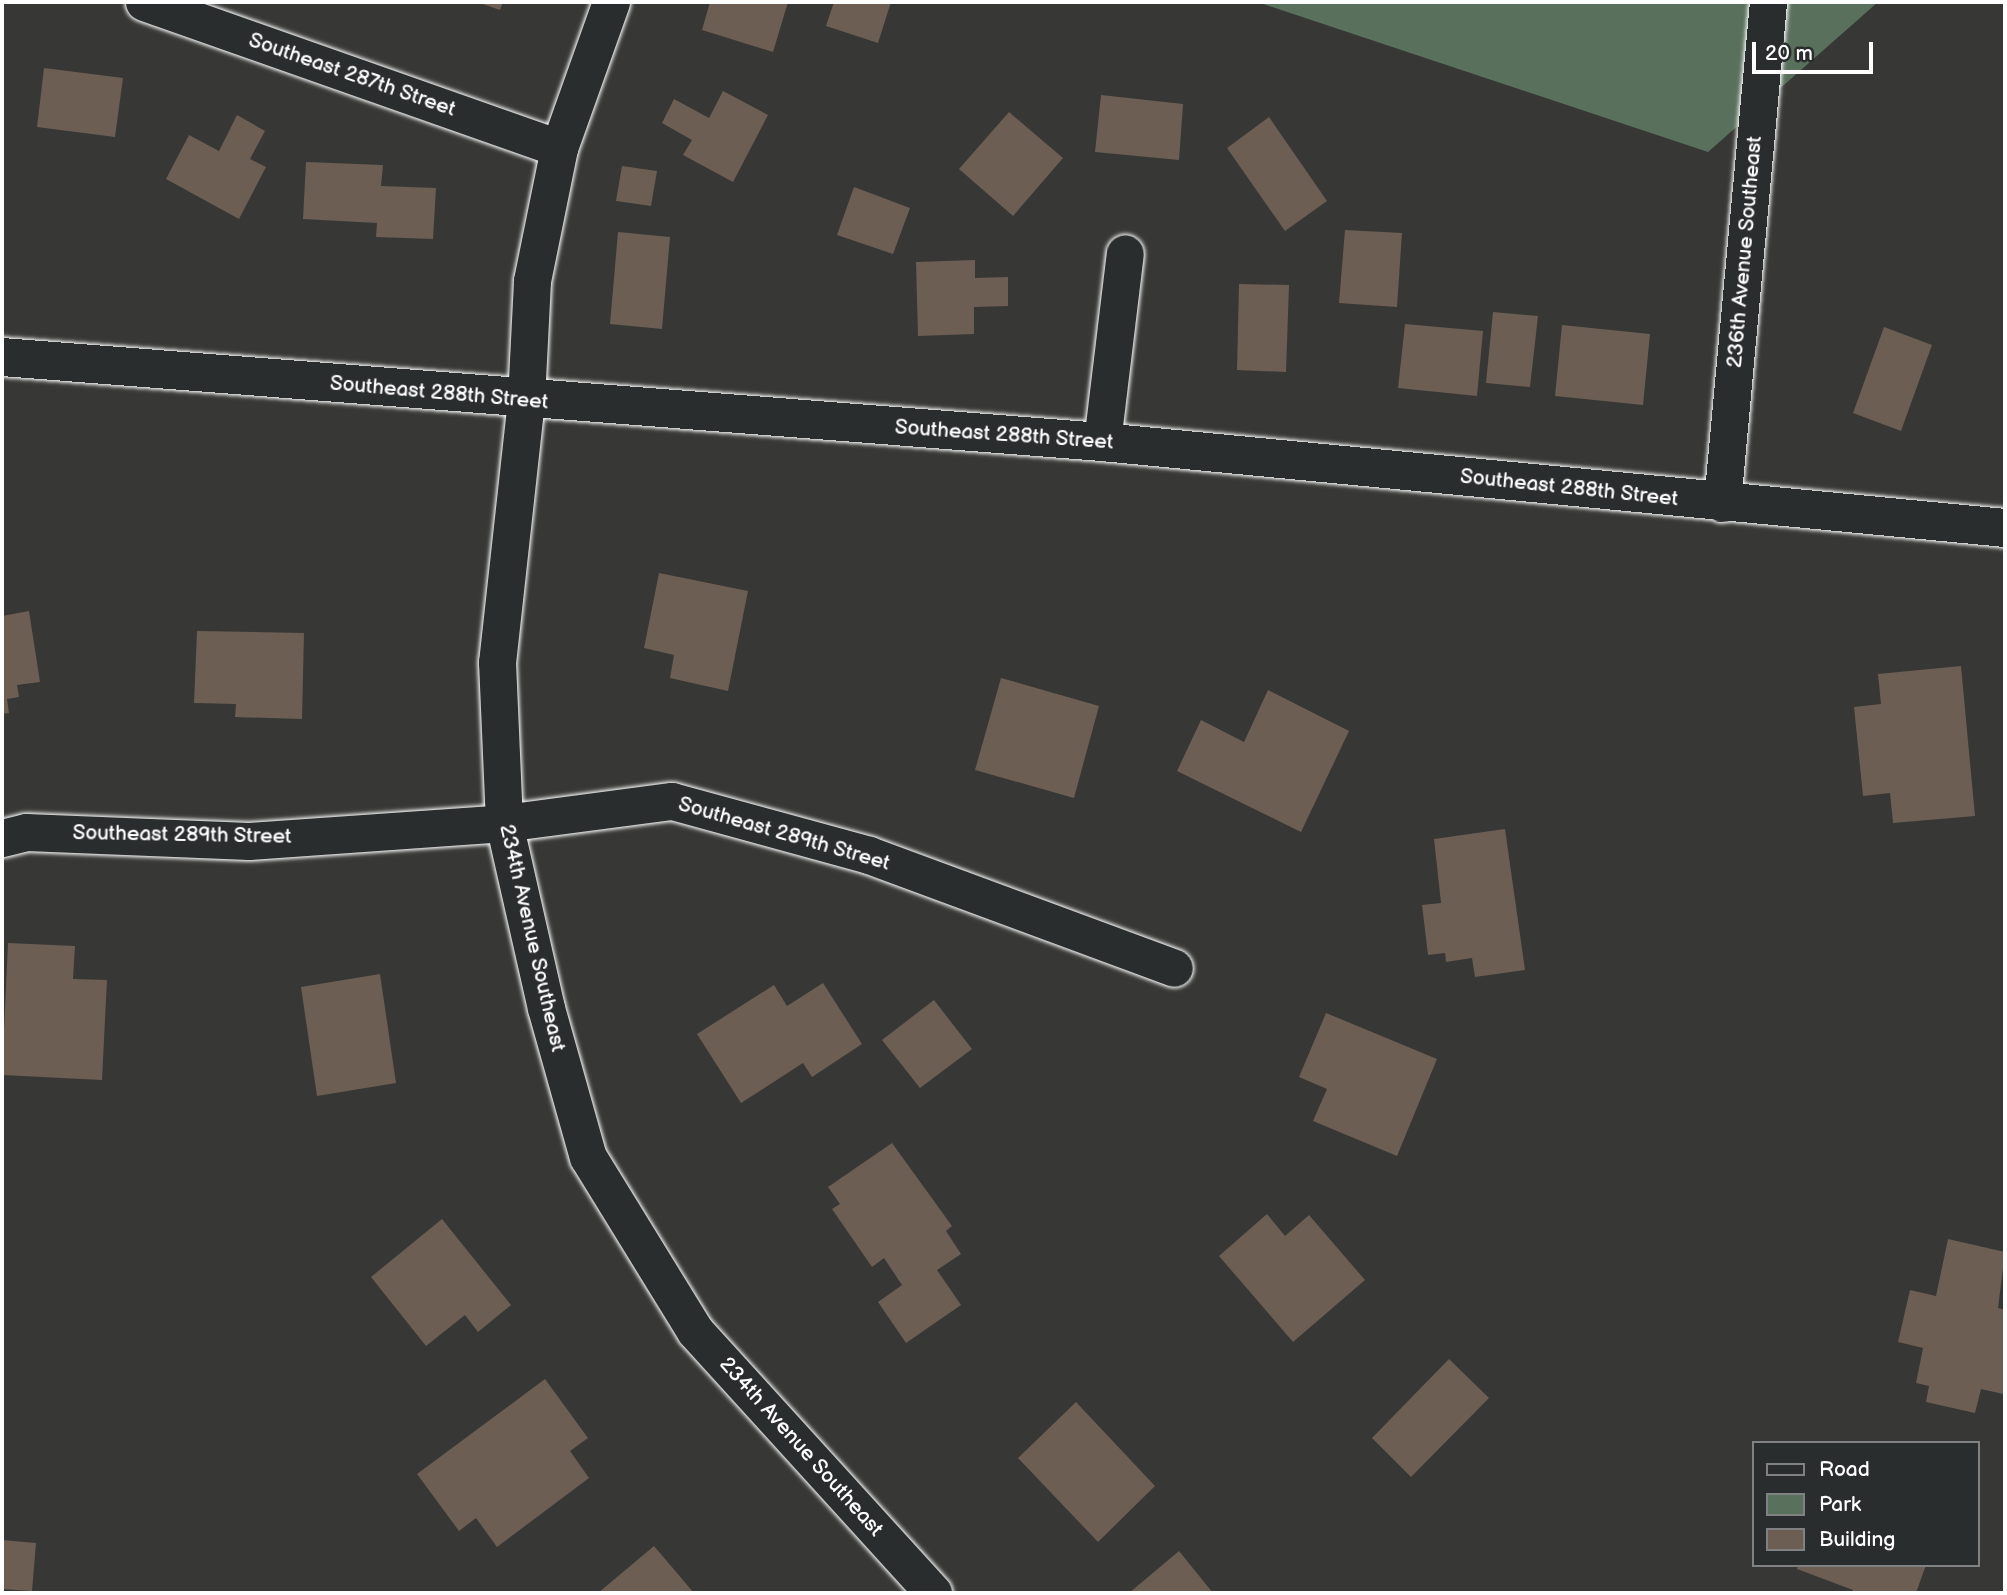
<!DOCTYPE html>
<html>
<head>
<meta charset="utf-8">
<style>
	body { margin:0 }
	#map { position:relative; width:2007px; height:1595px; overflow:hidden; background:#373735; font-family:"Balsamiq Sans",sans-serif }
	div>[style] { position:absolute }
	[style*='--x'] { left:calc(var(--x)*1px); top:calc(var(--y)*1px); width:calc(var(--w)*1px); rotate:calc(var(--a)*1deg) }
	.green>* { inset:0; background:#59705c }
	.building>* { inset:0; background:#6c5e53 }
	.roads { filter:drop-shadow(0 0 2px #fff) drop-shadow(0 0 2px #fff) }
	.street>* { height:37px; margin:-18.5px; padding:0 18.5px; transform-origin:18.5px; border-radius:18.5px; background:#2a2d2e }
	.secondary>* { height:38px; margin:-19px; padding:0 19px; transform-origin:19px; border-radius:19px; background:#2a2d2e }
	span { translate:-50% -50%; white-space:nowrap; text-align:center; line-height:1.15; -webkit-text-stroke:5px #2a2d2e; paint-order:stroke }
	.street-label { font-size:21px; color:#fff }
	.frame { position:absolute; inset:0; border:4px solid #fff; pointer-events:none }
	.legend { position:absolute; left:1752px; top:1441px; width:228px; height:126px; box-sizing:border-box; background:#2a2d2e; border:2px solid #7f8182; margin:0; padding:9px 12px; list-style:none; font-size:21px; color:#fff }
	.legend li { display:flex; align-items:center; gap:14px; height:35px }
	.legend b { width:35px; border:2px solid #7f8182 }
	.scale { position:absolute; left:1752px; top:42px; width:121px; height:32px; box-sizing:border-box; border:4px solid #fff; border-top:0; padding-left:9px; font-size:21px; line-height:24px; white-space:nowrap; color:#fff; -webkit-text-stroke:5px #2a2d2e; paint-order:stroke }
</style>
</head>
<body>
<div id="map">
	<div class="green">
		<i style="clip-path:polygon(1257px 2px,1878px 2px,1708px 152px)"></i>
	</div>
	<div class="building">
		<i style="clip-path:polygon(477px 2px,503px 2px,500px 10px)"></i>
		<i style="clip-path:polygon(710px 2px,788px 2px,773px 52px,702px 30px)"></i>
		<i style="clip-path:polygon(834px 2px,891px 2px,878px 43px,826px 26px)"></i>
		<i style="clip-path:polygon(44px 68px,123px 78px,115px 137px,37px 127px)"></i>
		<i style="clip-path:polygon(723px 91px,768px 115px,733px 182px,683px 155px,692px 140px,662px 123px,674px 99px,709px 118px)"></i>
		<i style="clip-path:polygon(1101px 95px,1183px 104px,1179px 160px,1095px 152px)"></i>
		<i style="clip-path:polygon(1009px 112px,1063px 158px,1013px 216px,959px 169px)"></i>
		<i style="clip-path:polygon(237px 115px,265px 131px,250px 159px,266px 167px,239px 219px,166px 179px,189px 135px,219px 151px)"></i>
		<i style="clip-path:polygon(1269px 117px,1327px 201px,1285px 231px,1227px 148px)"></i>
		<i style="clip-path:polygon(306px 162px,383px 165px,381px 186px,436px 188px,433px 239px,376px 237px,377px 223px,303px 219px)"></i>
		<i style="clip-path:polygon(622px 166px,657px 171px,651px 206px,616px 201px)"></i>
		<i style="clip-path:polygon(854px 187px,910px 208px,893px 254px,837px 235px)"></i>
		<i style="clip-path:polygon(1345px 230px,1402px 233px,1397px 307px,1339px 303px)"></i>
		<i style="clip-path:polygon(618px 232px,670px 237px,662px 329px,610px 324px)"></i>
		<i style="clip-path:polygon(975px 260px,975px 278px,1008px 277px,1008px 306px,974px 307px,974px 334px,918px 336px,916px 262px)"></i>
		<i style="clip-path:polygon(1239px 284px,1289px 285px,1286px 372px,1237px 370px)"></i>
		<i style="clip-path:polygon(1493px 312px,1538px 316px,1530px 387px,1486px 383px)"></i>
		<i style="clip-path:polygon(1405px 324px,1483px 331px,1477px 396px,1398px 388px)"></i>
		<i style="clip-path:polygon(1562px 325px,1650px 334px,1643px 405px,1555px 396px)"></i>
		<i style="clip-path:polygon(1884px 327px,1932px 345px,1901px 431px,1853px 413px)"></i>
		<i style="clip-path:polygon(659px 573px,748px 591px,728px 691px,670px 678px,674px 655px,644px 648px)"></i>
		<i style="clip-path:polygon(29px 611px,40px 682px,17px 685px,19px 697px,7px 699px,9px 713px,2px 714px,2px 616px)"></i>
		<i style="clip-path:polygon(197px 631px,304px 633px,302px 719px,235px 717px,236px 704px,194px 703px)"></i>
		<i style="clip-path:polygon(1961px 666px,1975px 816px,1893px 823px,1890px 793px,1863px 796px,1854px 707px,1881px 704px,1878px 674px)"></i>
		<i style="clip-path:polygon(1001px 678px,1099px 706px,1074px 798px,975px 770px)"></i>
		<i style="clip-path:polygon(1268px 690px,1349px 731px,1301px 832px,1177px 771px,1201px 720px,1244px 742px)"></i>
		<i style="clip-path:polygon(1505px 829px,1525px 970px,1475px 977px,1472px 958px,1446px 962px,1445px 953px,1428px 955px,1422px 905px,1441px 903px,1434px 839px)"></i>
		<i style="clip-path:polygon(8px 943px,75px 946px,73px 979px,107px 980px,102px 1080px,2px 1075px)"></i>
		<i style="clip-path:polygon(380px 974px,396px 1083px,317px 1096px,301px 987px)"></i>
		<i style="clip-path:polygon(823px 983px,862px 1044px,812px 1077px,803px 1063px,741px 1103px,697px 1034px,774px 985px,787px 1006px)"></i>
		<i style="clip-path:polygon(934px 1000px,972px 1049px,920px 1088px,882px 1040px)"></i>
		<i style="clip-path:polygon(1326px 1013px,1437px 1059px,1397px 1156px,1313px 1121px,1327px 1089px,1299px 1077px)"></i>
		<i style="clip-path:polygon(892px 1143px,952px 1226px,946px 1231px,961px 1254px,937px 1270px,961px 1305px,906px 1343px,878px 1302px,902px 1285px,884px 1258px,872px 1267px,832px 1209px,840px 1204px,828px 1187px)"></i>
		<i style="clip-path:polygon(1267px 1214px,1285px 1236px,1309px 1215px,1365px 1280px,1293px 1342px,1219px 1256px)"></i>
		<i style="clip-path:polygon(442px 1219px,511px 1305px,478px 1332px,465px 1315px,426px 1346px,371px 1277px)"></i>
		<i style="clip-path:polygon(1948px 1239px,2005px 1252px,1998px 1308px,2005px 1310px,2005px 1386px,2003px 1394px,1981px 1389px,1975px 1413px,1926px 1402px,1929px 1386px,1916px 1383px,1923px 1348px,1898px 1342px,1910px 1290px,1936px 1296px)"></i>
		<i style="clip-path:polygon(1449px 1359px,1489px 1398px,1411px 1477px,1372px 1438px)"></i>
		<i style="clip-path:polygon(545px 1379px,588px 1438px,570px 1451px,589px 1478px,497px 1547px,476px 1518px,459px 1531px,417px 1474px)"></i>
		<i style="clip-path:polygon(1076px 1402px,1155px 1486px,1098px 1542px,1018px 1458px)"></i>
		<i style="clip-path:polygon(2px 1540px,36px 1543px,32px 1591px,2px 1589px)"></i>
		<i style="clip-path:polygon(654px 1546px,694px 1593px,598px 1593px)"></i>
		<i style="clip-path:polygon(1179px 1551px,1213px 1593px,1129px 1593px)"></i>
		<i style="clip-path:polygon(1798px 1565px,1926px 1565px,1916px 1593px,1852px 1593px,1853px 1590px,1797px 1569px)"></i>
	</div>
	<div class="roads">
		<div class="street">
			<i style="--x:144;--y:2;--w:440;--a:19.4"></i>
			<i style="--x:611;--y:2;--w:155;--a:109.6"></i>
			<i style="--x:559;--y:148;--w:136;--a:101.5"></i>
			<i style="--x:532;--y:281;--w:119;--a:92.9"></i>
			<i style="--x:526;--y:400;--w:264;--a:96.3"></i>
			<i style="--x:497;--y:662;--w:161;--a:87.5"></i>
			<i style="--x:504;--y:823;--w:190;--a:77.2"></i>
			<i style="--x:546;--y:1008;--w:155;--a:74.3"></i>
			<i style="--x:588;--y:1157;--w:204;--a:58.4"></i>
			<i style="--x:695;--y:1331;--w:354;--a:47.7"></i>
			<i style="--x:1102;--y:442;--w:190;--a:-83.1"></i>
			<i style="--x:1722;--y:503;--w:503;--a:-84.75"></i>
			<i style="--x:2;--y:838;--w:25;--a:-14"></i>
			<i style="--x:26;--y:832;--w:223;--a:2.3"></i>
			<i style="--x:249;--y:841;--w:256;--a:-4"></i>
			<i style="--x:504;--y:823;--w:169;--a:-7.5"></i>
			<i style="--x:672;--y:801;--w:204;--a:15.3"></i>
			<i style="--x:869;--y:855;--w:325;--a:20.3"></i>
		</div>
		<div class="secondary">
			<i style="--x:2;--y:357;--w:1103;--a:4.42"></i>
			<i style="--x:1102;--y:442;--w:907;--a:5.44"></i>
		</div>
	</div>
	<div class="street-label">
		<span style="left:352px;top:75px;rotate:19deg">Southeast 287th Street</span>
		<span style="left:1745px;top:252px;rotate:-85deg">236th Avenue Southeast</span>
		<span style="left:439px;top:393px;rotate:5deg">Southeast 288th Street</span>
		<span style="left:1004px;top:435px;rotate:4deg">Southeast 288th Street</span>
		<span style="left:1569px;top:488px;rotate:6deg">Southeast 288th Street</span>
		<span style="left:784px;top:834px;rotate:16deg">Southeast 289th Street</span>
		<span style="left:182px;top:835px;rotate:1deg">Southeast 289th Street</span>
		<span style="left:532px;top:938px;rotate:77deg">234th Avenue Southeast</span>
		<span style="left:801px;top:1447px;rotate:48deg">234th Avenue Southeast</span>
	</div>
	<div class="frame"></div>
	<ul class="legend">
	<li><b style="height:9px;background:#2a2d2e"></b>Road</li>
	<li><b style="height:19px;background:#59705c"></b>Park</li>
	<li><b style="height:19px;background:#6c5e53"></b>Building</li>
	</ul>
	<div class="scale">20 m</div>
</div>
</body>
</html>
